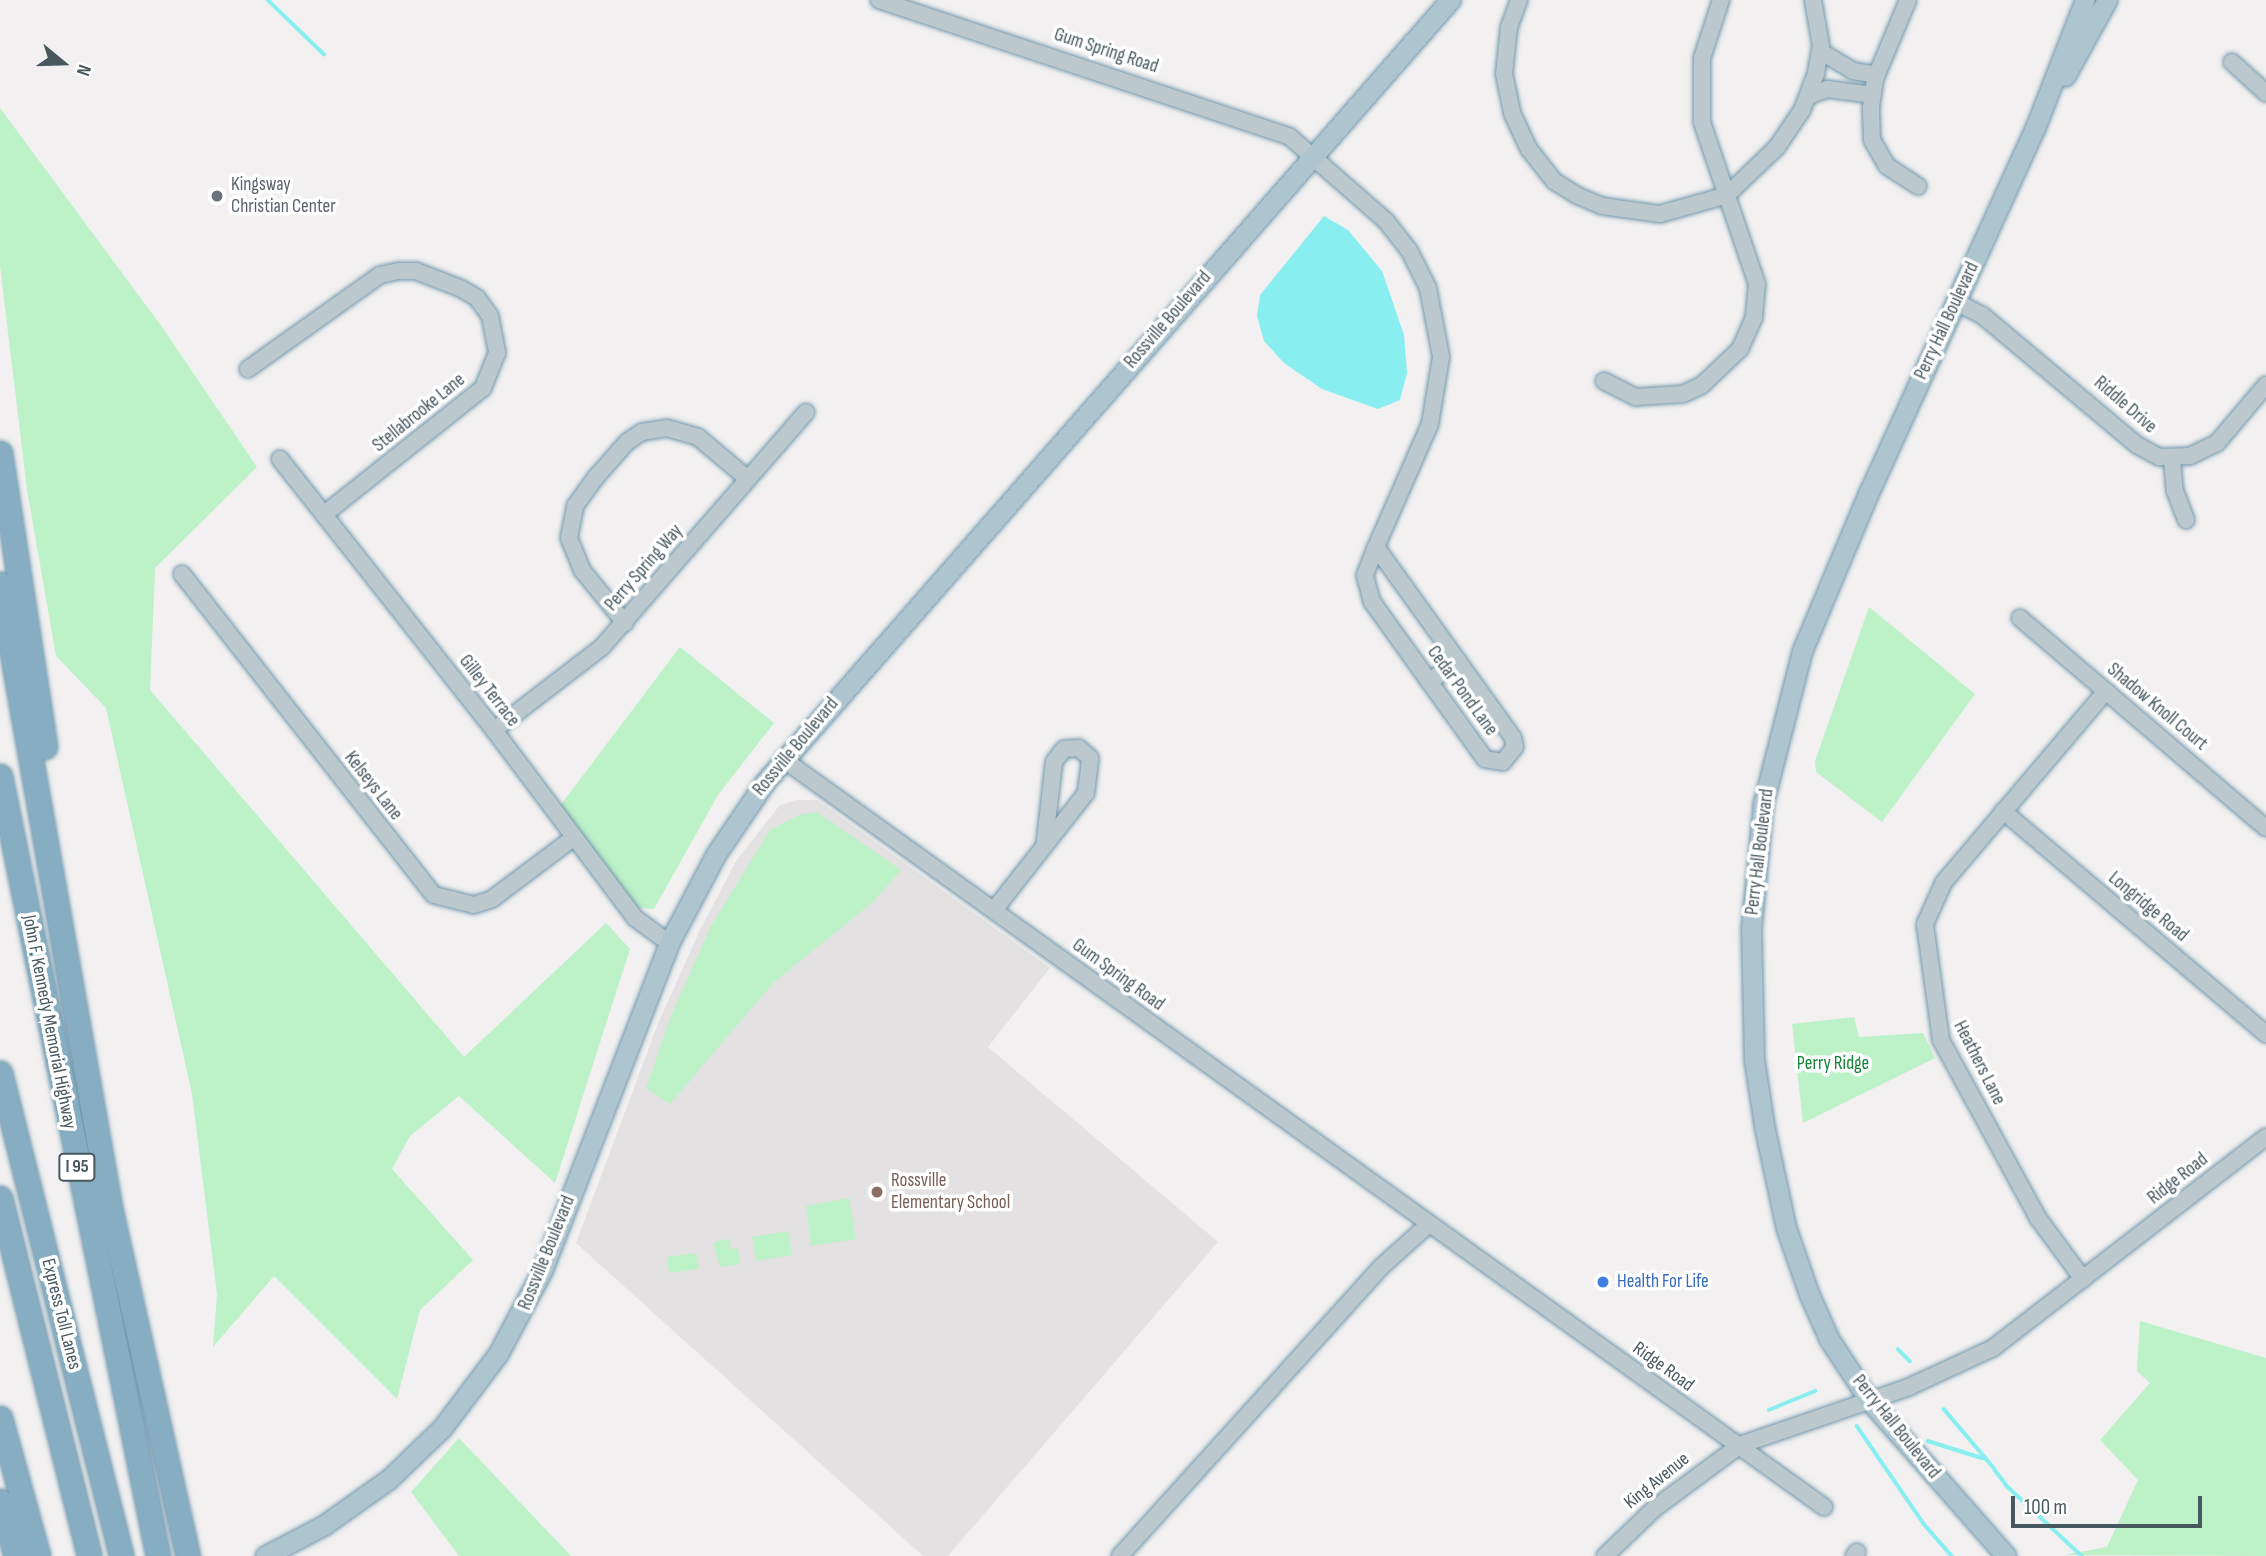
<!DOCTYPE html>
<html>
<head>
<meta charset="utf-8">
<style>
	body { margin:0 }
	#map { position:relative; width:2266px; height:1556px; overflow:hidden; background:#f2f0f0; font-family:"Sofia Sans Condensed",sans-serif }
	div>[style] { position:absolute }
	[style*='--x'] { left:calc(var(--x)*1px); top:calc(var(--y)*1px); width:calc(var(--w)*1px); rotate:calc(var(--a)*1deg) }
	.education>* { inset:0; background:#e3e1e2 }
	.green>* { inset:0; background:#bdf1c7 }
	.water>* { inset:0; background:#88eef0 }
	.stream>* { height:3.5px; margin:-1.75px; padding:0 1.75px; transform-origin:1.75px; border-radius:1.75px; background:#88eef0 }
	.roads { filter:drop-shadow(0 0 2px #7198ad) drop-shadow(0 0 2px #7198ad) }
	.minor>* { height:16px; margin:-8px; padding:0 8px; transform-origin:8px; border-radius:8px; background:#bbc8cd }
	.major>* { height:19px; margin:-9.5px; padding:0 9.5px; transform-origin:9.5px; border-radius:9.5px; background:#aec5d0 }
	.highway>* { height:23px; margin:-11.5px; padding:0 11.5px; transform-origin:11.5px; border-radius:11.5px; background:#86adc1 }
	.dots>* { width:19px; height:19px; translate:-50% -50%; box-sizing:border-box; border:4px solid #fff; border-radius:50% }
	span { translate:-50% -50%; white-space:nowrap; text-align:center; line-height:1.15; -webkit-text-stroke:7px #fff; paint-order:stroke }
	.shield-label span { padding:2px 5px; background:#fff; border:2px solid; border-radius:5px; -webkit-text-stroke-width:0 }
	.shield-label { font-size:18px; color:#47585e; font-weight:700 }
	.street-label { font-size:19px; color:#47585e }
	.worship-label { font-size:19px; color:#5b616d }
	.left { translate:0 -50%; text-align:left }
	.park-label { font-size:19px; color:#138437 }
	.education-label { font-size:19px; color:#785e54 }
	.shop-label { font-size:19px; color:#366cbe }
	.north { position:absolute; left:28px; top:28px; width:70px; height:70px; -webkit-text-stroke:5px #fff; paint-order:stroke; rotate:109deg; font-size:19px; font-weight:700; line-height:28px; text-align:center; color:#47585e }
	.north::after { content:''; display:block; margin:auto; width:24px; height:32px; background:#47585e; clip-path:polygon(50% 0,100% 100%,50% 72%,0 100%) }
	.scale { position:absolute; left:2011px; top:1496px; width:191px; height:32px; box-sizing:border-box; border:4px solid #47585e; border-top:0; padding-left:9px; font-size:21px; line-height:24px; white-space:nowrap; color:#47585e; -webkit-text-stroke:5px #fff; paint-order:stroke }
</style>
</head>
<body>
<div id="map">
	<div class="education">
		<i style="clip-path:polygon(796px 800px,817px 800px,1050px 968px,988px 1047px,1218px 1242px,948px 1556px,923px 1556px,576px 1243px,659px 1021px,700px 930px,736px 861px,779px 806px)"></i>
	</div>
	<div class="green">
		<i style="clip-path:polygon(0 108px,162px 327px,257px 467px,155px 568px,150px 690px,464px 1057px,606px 923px,630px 949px,555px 1183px,459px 1096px,410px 1136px,392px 1169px,473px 1260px,420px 1310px,397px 1399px,274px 1276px,213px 1347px,217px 1294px,192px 1094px,106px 708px,56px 656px,27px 490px,0 266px)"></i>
		<i style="clip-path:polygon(1869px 607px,1975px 694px,1882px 822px,1816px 772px,1815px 761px)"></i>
		<i style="clip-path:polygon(680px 647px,774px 723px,718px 795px,654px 909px,624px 907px,556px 811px)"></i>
		<i style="clip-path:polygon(817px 812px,901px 870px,873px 902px,773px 983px,670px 1104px,646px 1088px,671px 1016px,711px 926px,770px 830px,799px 815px)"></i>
		<i style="clip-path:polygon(1854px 1017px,1859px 1037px,1923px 1033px,1935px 1058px,1803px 1123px,1792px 1024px)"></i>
		<i style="clip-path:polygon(849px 1198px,856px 1239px,811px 1246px,806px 1206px)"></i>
		<i style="clip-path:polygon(788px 1231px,792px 1255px,756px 1261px,752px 1237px)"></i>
		<i style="clip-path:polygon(729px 1239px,730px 1249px,738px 1248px,740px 1264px,720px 1267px,713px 1242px)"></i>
		<i style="clip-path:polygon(696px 1253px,699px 1269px,669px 1273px,667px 1257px)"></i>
		<i style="clip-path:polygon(2140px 1321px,2266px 1358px,2266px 1556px,2064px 1555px,2107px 1547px,2138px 1480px,2100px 1440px,2150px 1383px,2137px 1371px)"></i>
		<i style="clip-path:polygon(459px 1438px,571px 1556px,459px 1556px,411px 1492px)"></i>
	</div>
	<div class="water">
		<i style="clip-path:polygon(1324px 216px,1348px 230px,1382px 271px,1404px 335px,1407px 373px,1400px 400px,1378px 409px,1322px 389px,1284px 363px,1264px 341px,1257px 316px,1260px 295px)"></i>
	</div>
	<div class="stream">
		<i style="--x:268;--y:0;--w:78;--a:44"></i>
		<i style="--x:1898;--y:1349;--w:17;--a:45"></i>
		<i style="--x:1944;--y:1409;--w:77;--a:49.7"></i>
		<i style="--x:1769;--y:1410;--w:50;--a:-22.4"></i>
		<i style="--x:1857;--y:1426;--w:119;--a:55.6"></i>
		<i style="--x:1924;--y:1524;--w:43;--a:48.8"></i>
		<i style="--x:1928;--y:1441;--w:57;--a:17.5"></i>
		<i style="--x:1995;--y:1470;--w:16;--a:52"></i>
		<i style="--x:2006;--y:1485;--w:104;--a:43.1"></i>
	</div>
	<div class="roads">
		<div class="minor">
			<i style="--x:879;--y:0;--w:433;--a:18.4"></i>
			<i style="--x:1290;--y:137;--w:128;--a:41.2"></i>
			<i style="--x:1386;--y:221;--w:37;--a:52"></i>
			<i style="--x:1409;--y:250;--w:42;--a:63.4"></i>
			<i style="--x:1428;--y:288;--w:70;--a:79.3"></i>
			<i style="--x:1441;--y:357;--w:68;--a:99.3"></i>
			<i style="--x:1430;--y:424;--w:134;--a:113.7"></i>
			<i style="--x:1519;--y:0;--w:29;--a:110"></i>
			<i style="--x:1509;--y:27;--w:47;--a:96.1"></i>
			<i style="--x:1504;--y:74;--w:40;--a:78"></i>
			<i style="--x:1512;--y:113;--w:40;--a:65"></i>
			<i style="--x:1529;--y:149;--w:41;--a:52"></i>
			<i style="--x:1554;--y:181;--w:26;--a:32"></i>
			<i style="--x:1576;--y:195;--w:28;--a:23"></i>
			<i style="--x:1602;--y:206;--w:59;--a:7.9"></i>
			<i style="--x:1660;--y:214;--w:70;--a:-15.8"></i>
			<i style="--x:1727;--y:195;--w:69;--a:-43.8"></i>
			<i style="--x:1777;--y:147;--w:45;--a:-56"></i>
			<i style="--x:1802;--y:110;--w:40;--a:-69"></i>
			<i style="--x:1816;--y:73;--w:27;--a:-80"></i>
			<i style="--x:1821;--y:46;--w:47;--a:-99.9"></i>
			<i style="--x:1908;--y:0;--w:86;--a:112.7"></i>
			<i style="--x:1875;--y:79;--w:30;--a:98"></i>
			<i style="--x:1871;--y:109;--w:31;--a:88"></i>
			<i style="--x:1872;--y:140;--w:30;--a:60"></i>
			<i style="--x:1887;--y:166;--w:37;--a:33"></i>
			<i style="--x:1820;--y:51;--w:39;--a:31"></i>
			<i style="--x:1853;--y:71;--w:24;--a:9"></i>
			<i style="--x:2232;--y:62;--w:46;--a:42.4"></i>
			<i style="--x:1808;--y:96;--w:20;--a:-20"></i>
			<i style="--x:1827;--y:89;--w:46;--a:7.4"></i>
			<i style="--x:1956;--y:302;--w:29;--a:27"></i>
			<i style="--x:1982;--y:315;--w:202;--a:40"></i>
			<i style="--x:2137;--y:445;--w:25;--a:29"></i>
			<i style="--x:2159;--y:457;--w:31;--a:-2"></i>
			<i style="--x:2190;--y:456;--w:30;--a:-26"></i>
			<i style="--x:2217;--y:443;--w:76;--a:-49.8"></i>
			<i style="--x:248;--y:369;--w:162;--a:-35.5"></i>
			<i style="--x:380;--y:275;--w:19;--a:-12"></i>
			<i style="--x:399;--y:271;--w:17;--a:0"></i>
			<i style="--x:416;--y:271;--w:47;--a:21.1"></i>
			<i style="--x:460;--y:288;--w:20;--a:30"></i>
			<i style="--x:477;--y:298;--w:22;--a:54"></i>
			<i style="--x:490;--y:316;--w:38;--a:79"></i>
			<i style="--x:497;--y:353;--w:38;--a:112"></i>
			<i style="--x:483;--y:388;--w:201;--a:141.5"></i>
			<i style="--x:1604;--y:381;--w:36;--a:27"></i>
			<i style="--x:1636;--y:397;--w:47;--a:-3.7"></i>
			<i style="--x:1683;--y:394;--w:21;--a:-25"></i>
			<i style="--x:1702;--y:385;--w:52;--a:-43.5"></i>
			<i style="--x:1740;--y:349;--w:35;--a:-66"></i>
			<i style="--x:1754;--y:317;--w:33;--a:-85"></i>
			<i style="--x:1757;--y:284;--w:171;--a:-108.8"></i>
			<i style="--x:1702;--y:122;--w:64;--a:-90"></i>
			<i style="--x:1702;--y:58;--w:61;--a:-71.9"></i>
			<i style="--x:280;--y:459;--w:345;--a:51.7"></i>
			<i style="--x:494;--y:730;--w:235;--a:53.1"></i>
			<i style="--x:635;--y:918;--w:42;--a:36.3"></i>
			<i style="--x:2172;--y:459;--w:32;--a:85"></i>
			<i style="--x:2175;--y:491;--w:31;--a:69"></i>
			<i style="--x:1376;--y:547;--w:235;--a:54.3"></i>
			<i style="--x:1513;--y:738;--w:9;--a:77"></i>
			<i style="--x:1515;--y:747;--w:19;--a:129"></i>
			<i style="--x:1503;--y:762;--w:18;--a:-171"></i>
			<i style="--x:1485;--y:759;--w:193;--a:-125.7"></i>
			<i style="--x:1372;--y:602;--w:28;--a:-105"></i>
			<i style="--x:1365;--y:575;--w:30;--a:-69"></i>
			<i style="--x:182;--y:574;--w:408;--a:51.9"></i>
			<i style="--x:434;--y:895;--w:41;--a:14"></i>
			<i style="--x:474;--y:905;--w:19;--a:-18"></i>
			<i style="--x:492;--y:899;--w:100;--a:-36.9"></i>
			<i style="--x:2020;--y:618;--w:323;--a:40.5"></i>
			<i style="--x:625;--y:623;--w:68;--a:-129.1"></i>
			<i style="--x:582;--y:570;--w:35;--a:-112"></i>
			<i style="--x:569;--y:538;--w:33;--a:-79"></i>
			<i style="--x:575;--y:506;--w:37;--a:-54"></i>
			<i style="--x:597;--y:476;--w:45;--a:-48.6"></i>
			<i style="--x:627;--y:442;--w:18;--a:-34"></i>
			<i style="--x:642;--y:432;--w:25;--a:-9"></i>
			<i style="--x:667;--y:428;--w:32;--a:16"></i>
			<i style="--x:698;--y:437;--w:65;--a:40"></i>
			<i style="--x:1429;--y:682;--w:36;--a:-37"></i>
			<i style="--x:494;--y:730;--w:136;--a:-37.5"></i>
			<i style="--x:602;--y:647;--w:311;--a:-49"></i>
			<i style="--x:783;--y:759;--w:1282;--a:35.7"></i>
			<i style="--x:2003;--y:811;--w:345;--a:40.3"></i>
			<i style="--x:994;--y:910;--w:149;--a:-51.8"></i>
			<i style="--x:1086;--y:793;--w:35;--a:-83"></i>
			<i style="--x:1090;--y:758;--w:15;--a:-138"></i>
			<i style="--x:1079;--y:748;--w:15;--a:176"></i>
			<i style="--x:1064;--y:749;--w:16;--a:128"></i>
			<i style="--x:1054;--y:762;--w:79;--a:96.6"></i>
			<i style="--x:2083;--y:1279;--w:76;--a:-126.4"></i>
			<i style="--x:2038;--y:1218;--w:203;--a:-118.6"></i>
			<i style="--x:1941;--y:1040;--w:117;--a:-97.9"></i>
			<i style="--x:1925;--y:924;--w:46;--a:-65.7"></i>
			<i style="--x:1944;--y:882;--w:250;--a:-49.7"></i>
			<i style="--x:1120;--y:1556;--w:389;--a:-47.9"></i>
			<i style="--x:1381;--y:1267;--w:63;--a:-41.8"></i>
			<i style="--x:1605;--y:1556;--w:69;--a:-43.8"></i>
			<i style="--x:1655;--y:1508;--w:106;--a:-36.5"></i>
			<i style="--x:1740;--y:1445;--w:179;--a:-18.9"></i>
			<i style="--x:1909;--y:1387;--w:93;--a:-24.9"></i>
			<i style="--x:1993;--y:1348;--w:345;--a:-37.7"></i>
			<i style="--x:1854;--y:1556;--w:5;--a:-53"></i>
		</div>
		<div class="major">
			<i style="--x:2065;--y:76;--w:87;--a:-61.1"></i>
			<i style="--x:265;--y:1556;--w:67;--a:-27.7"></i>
			<i style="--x:324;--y:1525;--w:80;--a:-35.3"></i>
			<i style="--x:389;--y:1479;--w:74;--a:-43.9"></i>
			<i style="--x:442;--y:1428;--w:93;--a:-52.9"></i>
			<i style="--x:498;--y:1354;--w:94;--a:-62.1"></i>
			<i style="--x:542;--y:1271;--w:352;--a:-68.8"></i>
			<i style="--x:669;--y:943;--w:101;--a:-62.2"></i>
			<i style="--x:716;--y:854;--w:87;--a:-55.8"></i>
			<i style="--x:765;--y:782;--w:1040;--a:-48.78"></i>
			<i style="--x:2006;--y:1556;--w:208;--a:-131.3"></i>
			<i style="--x:1869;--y:1400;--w:73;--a:-123.3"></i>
			<i style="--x:1829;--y:1339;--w:49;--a:-114"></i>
			<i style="--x:1809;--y:1294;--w:70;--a:-109.2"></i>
			<i style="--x:1786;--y:1228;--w:105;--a:-102.1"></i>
			<i style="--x:1764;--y:1125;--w:67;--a:-98.6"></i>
			<i style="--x:1754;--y:1059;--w:130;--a:-91.3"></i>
			<i style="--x:1751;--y:929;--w:126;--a:-84.5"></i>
			<i style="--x:1763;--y:804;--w:158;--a:-75.7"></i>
			<i style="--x:1802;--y:651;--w:173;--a:-67.2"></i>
			<i style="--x:1869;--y:492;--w:400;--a:-65.5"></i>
			<i style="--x:2035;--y:128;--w:137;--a:-68.7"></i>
		</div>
		<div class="highway">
			<i style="--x:0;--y:453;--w:297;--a:81.3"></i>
			<i style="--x:0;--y:584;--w:634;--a:80"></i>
			<i style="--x:110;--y:1208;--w:357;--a:77.4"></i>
			<i style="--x:0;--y:776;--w:796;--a:78.55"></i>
			<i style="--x:0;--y:1073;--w:498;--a:75.9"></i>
			<i style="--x:0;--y:1198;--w:369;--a:76"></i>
			<i style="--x:0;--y:1418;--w:143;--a:74.6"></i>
			<i style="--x:0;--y:1501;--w:57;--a:73.8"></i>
		</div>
	</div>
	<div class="dots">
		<i style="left:217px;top:196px;background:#6b7280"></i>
		<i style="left:877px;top:1192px;background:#8d6e63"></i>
		<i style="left:1603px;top:1282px;background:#3f7fe0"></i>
	</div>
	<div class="shield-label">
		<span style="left:77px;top:1167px">I 95</span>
	</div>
	<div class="street-label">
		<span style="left:1106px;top:51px;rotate:18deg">Gum Spring Road</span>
		<span style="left:1168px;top:320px;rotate:-49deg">Rossville Boulevard</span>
		<span style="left:1947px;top:321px;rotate:-65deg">Perry Hall Boulevard</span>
		<span style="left:2125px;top:405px;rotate:41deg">Riddle Drive</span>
		<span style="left:419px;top:413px;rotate:-39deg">Stellabrooke Lane</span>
		<span style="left:644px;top:568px;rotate:-49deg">Perry Spring Way</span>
		<span style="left:489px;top:691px;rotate:52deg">Gilley Terrace</span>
		<span style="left:1462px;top:691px;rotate:54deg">Cedar Pond Lane</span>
		<span style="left:2157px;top:707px;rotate:40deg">Shadow Knoll Court</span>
		<span style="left:796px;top:747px;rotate:-50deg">Rossville Boulevard</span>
		<span style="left:373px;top:786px;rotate:52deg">Kelseys Lane</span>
		<span style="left:1760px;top:852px;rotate:-83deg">Perry Hall Boulevard</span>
		<span style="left:2148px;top:907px;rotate:40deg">Longridge Road</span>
		<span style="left:1118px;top:975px;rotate:36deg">Gum Spring Road</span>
		<span style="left:49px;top:1022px;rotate:79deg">John F. Kennedy Memorial Highway</span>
		<span style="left:1979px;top:1063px;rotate:63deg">Heathers Lane</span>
		<span style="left:2178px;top:1179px;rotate:-38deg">Ridge Road</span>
		<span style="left:547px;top:1253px;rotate:-68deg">Rossville Boulevard</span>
		<span style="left:61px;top:1314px;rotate:76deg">Express Toll Lanes</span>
		<span style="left:1663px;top:1367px;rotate:36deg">Ridge Road</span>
		<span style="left:1896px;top:1427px;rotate:51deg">Perry Hall Boulevard</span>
		<span style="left:1657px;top:1481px;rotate:-39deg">King Avenue</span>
	</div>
	<div class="worship-label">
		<span class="left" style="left:231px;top:196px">Kingsway<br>Christian Center</span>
	</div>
	<div class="park-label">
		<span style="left:1833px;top:1064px">Perry Ridge</span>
	</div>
	<div class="education-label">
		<span class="left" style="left:891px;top:1192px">Rossville<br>Elementary School</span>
	</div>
	<div class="shop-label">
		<span class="left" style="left:1617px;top:1282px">Health For Life</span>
	</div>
	<div class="north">N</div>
	<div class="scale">100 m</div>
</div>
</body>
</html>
